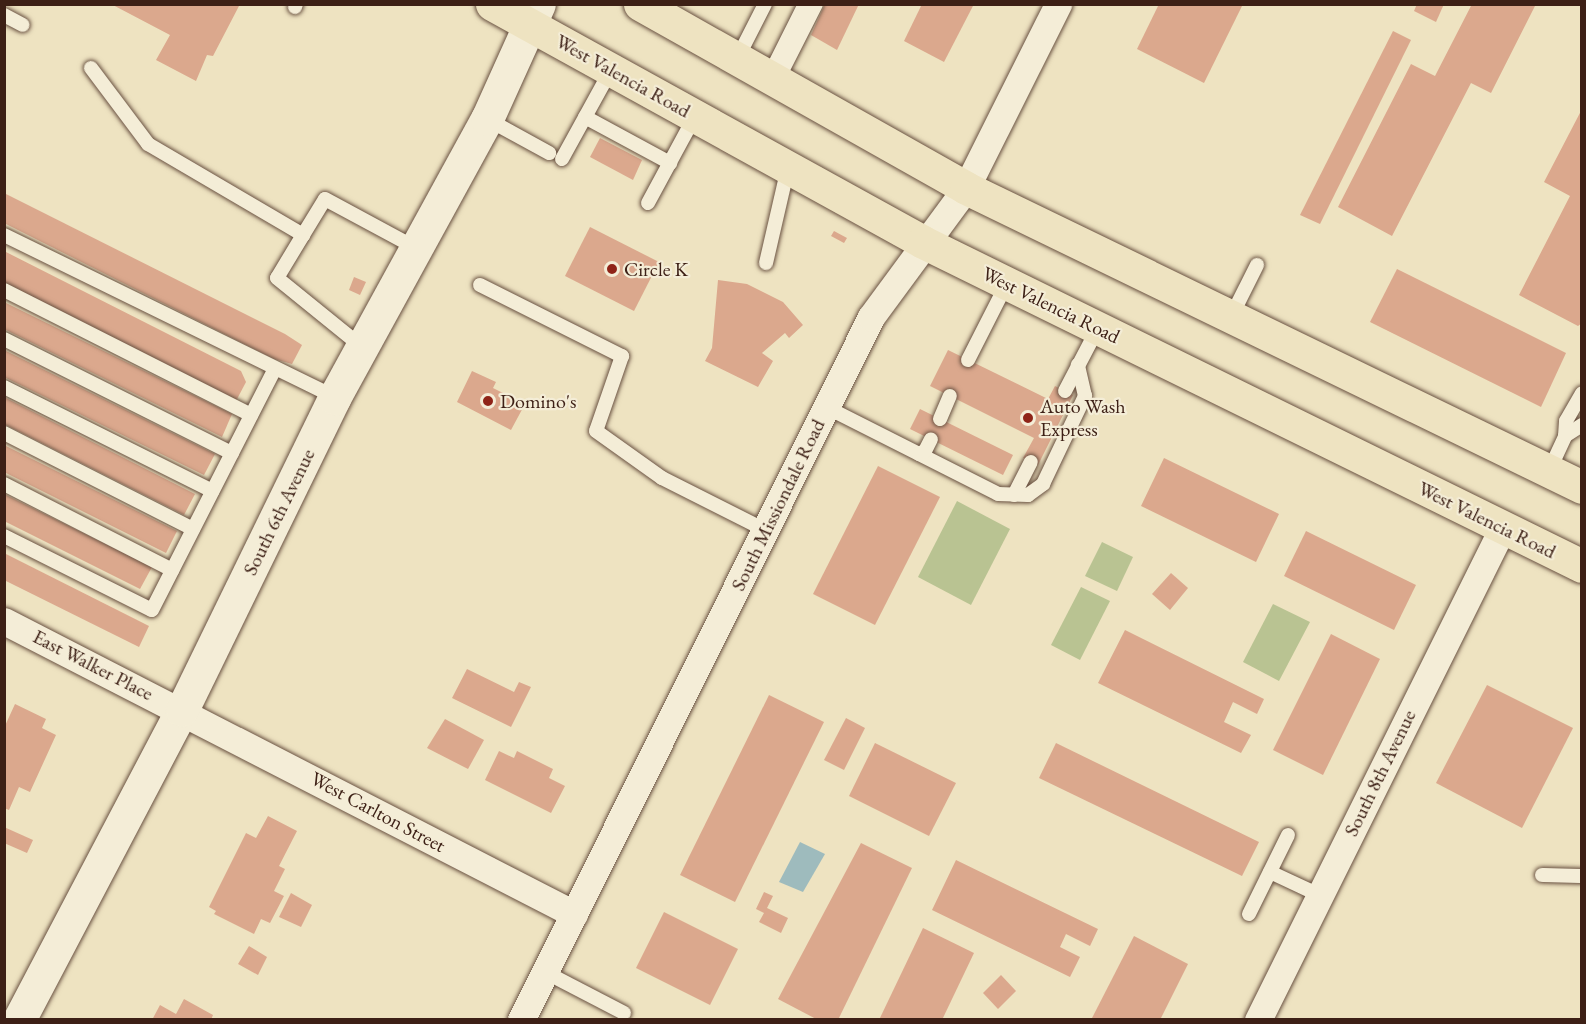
<!DOCTYPE html>
<html>
<head>
<meta charset="utf-8">
<style>
	body { margin:0 }
	#map { position:relative; width:1586px; height:1024px; overflow:hidden; background:#eee3c1; font-family:"EB Garamond",serif }
	div>[style] { position:absolute }
	[style*='--x'] { left:calc(var(--x)*1px); top:calc(var(--y)*1px); width:calc(var(--w)*1px); rotate:calc(var(--a)*1deg) }
	.green>* { inset:0; background:#b9c392 }
	.water>* { inset:0; background:#9ebbbd }
	.building>* { inset:0; background:#dba88d }
	.roads { filter:drop-shadow(0 0 2px #695141) drop-shadow(0 0 2px #695141) }
	.service>* { height:14px; margin:-7px; padding:0 7px; transform-origin:7px; border-radius:7px; background:#f4edd7 }
	.minor>* { height:27px; margin:-13.5px; padding:0 13.5px; transform-origin:13.5px; border-radius:13.5px; background:#f4edd7 }
	.tertiary>* { height:33px; margin:-16.5px; padding:0 16.5px; transform-origin:16.5px; border-radius:16.5px; background:#f4edd7 }
	.primary>* { height:33px; margin:-16.5px; padding:0 16.5px; transform-origin:16.5px; border-radius:16.5px; background:#eee3c1 }
	.dots>* { width:16px; height:16px; translate:-50% -50%; box-sizing:border-box; border:3px solid #f4edd7; border-radius:50% }
	span { translate:-50% -50%; white-space:nowrap; text-align:center; line-height:1.15; -webkit-text-stroke:4.5px #f4edd7; paint-order:stroke }
	.street-label { font-size:20px; color:#3d2016 }
	.poi-label { font-size:20px; color:#3d2016 }
	.left { translate:0 -50%; text-align:left }
	.frame { position:absolute; inset:0; border:6px solid #3d2016; pointer-events:none }
</style>
</head>
<body>
<div id="map">
	<div class="green">
		<i style="clip-path:polygon(957px 501px,1010px 529px,971px 605px,918px 577px)"></i>
		<i style="clip-path:polygon(1102px 542px,1133px 557px,1117px 591px,1085px 576px)"></i>
		<i style="clip-path:polygon(1081px 587px,1110px 601px,1080px 660px,1051px 645px)"></i>
		<i style="clip-path:polygon(1273px 604px,1310px 622px,1279px 681px,1243px 662px)"></i>
	</div>
	<div class="water">
		<i style="clip-path:polygon(800px 842px,825px 854px,803px 892px,779px 882px)"></i>
	</div>
	<div class="building">
		<i style="clip-path:polygon(111px 4px,237px 4px,239px 6px,213px 56px,207px 55px,196px 81px,156px 60px,170px 35px)"></i>
		<i style="clip-path:polygon(825px 4px,859px 4px,837px 50px,811px 35px)"></i>
		<i style="clip-path:polygon(922px 4px,974px 4px,944px 62px,904px 41px)"></i>
		<i style="clip-path:polygon(1159px 4px,1243px 4px,1204px 83px,1137px 49px)"></i>
		<i style="clip-path:polygon(1417px 4px,1444px 4px,1436px 22px,1414px 11px)"></i>
		<i style="clip-path:polygon(1472px 4px,1536px 4px,1491px 93px,1471px 83px,1392px 236px,1338px 207px,1411px 64px,1435px 76px)"></i>
		<i style="clip-path:polygon(1393px 31px,1411px 40px,1320px 224px,1300px 215px)"></i>
		<i style="clip-path:polygon(1582px 109px,1582px 323px,1578px 326px,1519px 295px,1570px 196px,1544px 182px)"></i>
		<i style="clip-path:polygon(600px 138px,642px 160px,633px 180px,590px 157px)"></i>
		<i style="clip-path:polygon(4px 193px,285px 334px,302px 345px,292px 364px,274px 359px,4px 223px)"></i>
		<i style="clip-path:polygon(590px 227px,659px 262px,634px 311px,565px 276px)"></i>
		<i style="clip-path:polygon(834px 231px,847px 238px,844px 243px,831px 236px)"></i>
		<i style="clip-path:polygon(4px 251px,241px 371px,246px 382px,236px 401px,4px 283px)"></i>
		<i style="clip-path:polygon(1397px 269px,1566px 353px,1541px 407px,1370px 322px)"></i>
		<i style="clip-path:polygon(354px 277px,366px 282px,360px 295px,349px 290px)"></i>
		<i style="clip-path:polygon(718px 280px,747px 284px,783px 302px,803px 325px,789px 338px,785px 333px,762px 353px,773px 361px,758px 387px,705px 361px,712px 348px)"></i>
		<i style="clip-path:polygon(4px 302px,232px 414px,222px 437px,4px 329px)"></i>
		<i style="clip-path:polygon(4px 350px,215px 454px,204px 475px,4px 377px)"></i>
		<i style="clip-path:polygon(948px 350px,1048px 399px,1055px 386px,1073px 395px,1038px 465px,1023px 458px,1034px 438px,930px 386px)"></i>
		<i style="clip-path:polygon(472px 371px,496px 382px,493px 388px,525px 404px,511px 430px,457px 402px)"></i>
		<i style="clip-path:polygon(4px 397px,195px 494px,184px 515px,4px 424px)"></i>
		<i style="clip-path:polygon(920px 409px,1013px 455px,1003px 475px,910px 429px)"></i>
		<i style="clip-path:polygon(4px 445px,177px 531px,166px 553px,4px 472px)"></i>
		<i style="clip-path:polygon(1164px 458px,1279px 514px,1256px 562px,1141px 506px)"></i>
		<i style="clip-path:polygon(878px 466px,940px 497px,875px 625px,813px 594px)"></i>
		<i style="clip-path:polygon(4px 494px,152px 567px,140px 589px,4px 521px)"></i>
		<i style="clip-path:polygon(1306px 531px,1416px 585px,1394px 630px,1284px 576px)"></i>
		<i style="clip-path:polygon(4px 553px,149px 626px,139px 647px,4px 580px)"></i>
		<i style="clip-path:polygon(1171px 573px,1188px 588px,1170px 610px,1152px 594px)"></i>
		<i style="clip-path:polygon(1125px 630px,1264px 699px,1257px 714px,1233px 702px,1224px 722px,1251px 735px,1241px 753px,1098px 683px)"></i>
		<i style="clip-path:polygon(1331px 634px,1380px 659px,1323px 775px,1273px 750px)"></i>
		<i style="clip-path:polygon(467px 669px,514px 692px,519px 682px,531px 687px,511px 727px,452px 698px)"></i>
		<i style="clip-path:polygon(1487px 685px,1573px 728px,1522px 828px,1436px 783px)"></i>
		<i style="clip-path:polygon(769px 695px,824px 722px,735px 902px,680px 875px)"></i>
		<i style="clip-path:polygon(15px 704px,46px 719px,42px 728px,56px 735px,30px 792px,19px 787px,9px 810px,4px 808px,4px 728px)"></i>
		<i style="clip-path:polygon(846px 718px,865px 728px,844px 770px,824px 760px)"></i>
		<i style="clip-path:polygon(445px 719px,484px 740px,468px 769px,427px 748px)"></i>
		<i style="clip-path:polygon(875px 743px,956px 783px,929px 836px,849px 796px)"></i>
		<i style="clip-path:polygon(1056px 743px,1259px 842px,1242px 876px,1039px 778px)"></i>
		<i style="clip-path:polygon(499px 751px,514px 758px,517px 751px,553px 769px,549px 778px,565px 786px,551px 813px,485px 780px)"></i>
		<i style="clip-path:polygon(268px 816px,297px 831px,279px 866px,285px 869px,274px 891px,284px 896px,270px 923px,261px 919px,254px 934px,214px 914px,216px 911px,209px 907px,246px 833px,256px 838px)"></i>
		<i style="clip-path:polygon(4px 827px,33px 840px,27px 853px,4px 843px)"></i>
		<i style="clip-path:polygon(861px 843px,912px 868px,838px 1020px,818px 1020px,778px 999px)"></i>
		<i style="clip-path:polygon(956px 860px,1098px 929px,1090px 946px,1066px 934px,1060px 947px,1080px 957px,1070px 977px,932px 910px)"></i>
		<i style="clip-path:polygon(764px 892px,773px 896px,767px 908px,788px 918px,781px 933px,759px 922px,764px 913px,756px 909px)"></i>
		<i style="clip-path:polygon(291px 893px,312px 905px,301px 927px,279px 917px)"></i>
		<i style="clip-path:polygon(664px 912px,738px 949px,710px 1005px,636px 968px)"></i>
		<i style="clip-path:polygon(923px 928px,974px 953px,942px 1020px,879px 1020px)"></i>
		<i style="clip-path:polygon(1134px 936px,1188px 964px,1160px 1020px,1091px 1020px)"></i>
		<i style="clip-path:polygon(249px 946px,267px 957px,258px 975px,238px 964px)"></i>
		<i style="clip-path:polygon(1001px 975px,1016px 991px,998px 1009px,983px 993px)"></i>
		<i style="clip-path:polygon(184px 999px,213px 1015px,211px 1020px,152px 1020px,160px 1005px,176px 1014px)"></i>
	</div>
	<div class="roads">
		<div class="service">
			<i style="--x:295;--y:7;--w:3;--a:-72"></i>
			<i style="--x:4;--y:15;--w:21;--a:28"></i>
			<i style="--x:737;--y:59;--w:62;--a:-63"></i>
			<i style="--x:91;--y:68;--w:95;--a:53.1"></i>
			<i style="--x:148;--y:144;--w:180;--a:30.4"></i>
			<i style="--x:303;--y:235;--w:50;--a:121.2"></i>
			<i style="--x:277;--y:278;--w:108;--a:39"></i>
			<i style="--x:769;--y:76;--w:80;--a:-63.4"></i>
			<i style="--x:777;--y:81;--w:86;--a:-63.1"></i>
			<i style="--x:585;--y:117;--w:97;--a:28.4"></i>
			<i style="--x:487;--y:119;--w:71;--a:28.7"></i>
			<i style="--x:562;--y:159;--w:102;--a:-61.2"></i>
			<i style="--x:648;--y:203;--w:99;--a:-61.6"></i>
			<i style="--x:4;--y:235;--w:368;--a:26.1"></i>
			<i style="--x:303;--y:235;--w:42;--a:-58.6"></i>
			<i style="--x:325;--y:199;--w:103;--a:28.3"></i>
			<i style="--x:766;--y:263;--w:98;--a:-77"></i>
			<i style="--x:480;--y:285;--w:159;--a:26.6"></i>
			<i style="--x:622;--y:356;--w:79;--a:109.1"></i>
			<i style="--x:596;--y:431;--w:81;--a:35.5"></i>
			<i style="--x:662;--y:478;--w:115;--a:26.8"></i>
			<i style="--x:4;--y:290;--w:277;--a:26.8"></i>
			<i style="--x:1232;--y:315;--w:56;--a:-63.4"></i>
			<i style="--x:4;--y:339;--w:255;--a:26.6"></i>
			<i style="--x:968;--y:360;--w:86;--a:-63.1"></i>
			<i style="--x:4;--y:387;--w:233;--a:26.5"></i>
			<i style="--x:1065;--y:391;--w:71;--a:-62.4"></i>
			<i style="--x:826;--y:407;--w:193;--a:26.8"></i>
			<i style="--x:998;--y:494;--w:30;--a:2"></i>
			<i style="--x:1028;--y:495;--w:19;--a:-36"></i>
			<i style="--x:1043;--y:484;--w:98;--a:-64.5"></i>
			<i style="--x:1085;--y:396;--w:32;--a:-103"></i>
			<i style="--x:940;--y:419;--w:25;--a:-67"></i>
			<i style="--x:4;--y:433;--w:212;--a:26.9"></i>
			<i style="--x:1565;--y:436;--w:20;--a:-33"></i>
			<i style="--x:919;--y:454;--w:7;--a:-27"></i>
			<i style="--x:925;--y:451;--w:13;--a:-63"></i>
			<i style="--x:1549;--y:471;--w:38;--a:-65"></i>
			<i style="--x:1565;--y:436;--w:15;--a:-86"></i>
			<i style="--x:1566;--y:421;--w:32;--a:-60"></i>
			<i style="--x:4;--y:484;--w:189;--a:27.1"></i>
			<i style="--x:1014;--y:495;--w:37;--a:-63"></i>
			<i style="--x:4;--y:536;--w:165;--a:26.6"></i>
			<i style="--x:152;--y:610;--w:271;--a:-63"></i>
			<i style="--x:1270;--y:872;--w:54;--a:25.1"></i>
			<i style="--x:1542;--y:875;--w:40;--a:1.4"></i>
			<i style="--x:1249;--y:914;--w:88;--a:-63.7"></i>
			<i style="--x:545;--y:972;--w:89;--a:27.4"></i>
		</div>
		<div class="minor">
			<i style="--x:4;--y:621;--w:641;--a:27.2"></i>
			<i style="--x:521;--y:1020;--w:785;--a:-63.53"></i>
			<i style="--x:871;--y:317;--w:160;--a:-53.6"></i>
			<i style="--x:966;--y:188;--w:206;--a:-63.4"></i>
			<i style="--x:1258;--y:1020;--w:551;--a:-63.57"></i>
		</div>
		<div class="tertiary">
			<i style="--x:19;--y:1020;--w:350;--a:-62.3"></i>
			<i style="--x:182;--y:710;--w:347;--a:-64"></i>
			<i style="--x:334;--y:398;--w:318;--a:-61.3"></i>
			<i style="--x:487;--y:119;--w:126;--a:-65.7"></i>
		</div>
		<div class="primary">
			<i style="--x:492;--y:4;--w:492;--a:28.9"></i>
			<i style="--x:923;--y:242;--w:734;--a:26.18"></i>
			<i style="--x:640;--y:4;--w:374;--a:29.4"></i>
			<i style="--x:966;--y:188;--w:685;--a:25.89"></i>
		</div>
	</div>
	<div class="dots">
		<i style="left:612px;top:269px;background:#8f2418"></i>
		<i style="left:488px;top:401px;background:#8f2418"></i>
		<i style="left:1028px;top:418px;background:#8f2418"></i>
	</div>
	<div class="street-label">
		<span style="left:623px;top:76px;rotate:29deg">West Valencia Road</span>
		<span style="left:1051px;top:305px;rotate:26deg">West Valencia Road</span>
		<span style="left:778px;top:505px;rotate:-64deg">South Missiondale Road</span>
		<span style="left:279px;top:512px;rotate:-64deg">South 6th Avenue</span>
		<span style="left:1487px;top:520px;rotate:26deg">West Valencia Road</span>
		<span style="left:93px;top:665px;rotate:27deg">East Walker Place</span>
		<span style="left:1380px;top:773px;rotate:-64deg">South 8th Avenue</span>
		<span style="left:378px;top:812px;rotate:28deg">West Carlton Street</span>
	</div>
	<div class="poi-label">
		<span class="left" style="left:624px;top:269px">Circle K</span>
		<span class="left" style="left:500px;top:401px">Domino's</span>
		<span class="left" style="left:1040px;top:418px">Auto Wash<br>Express</span>
	</div>
	<div class="frame"></div>
</div>
</body>
</html>
